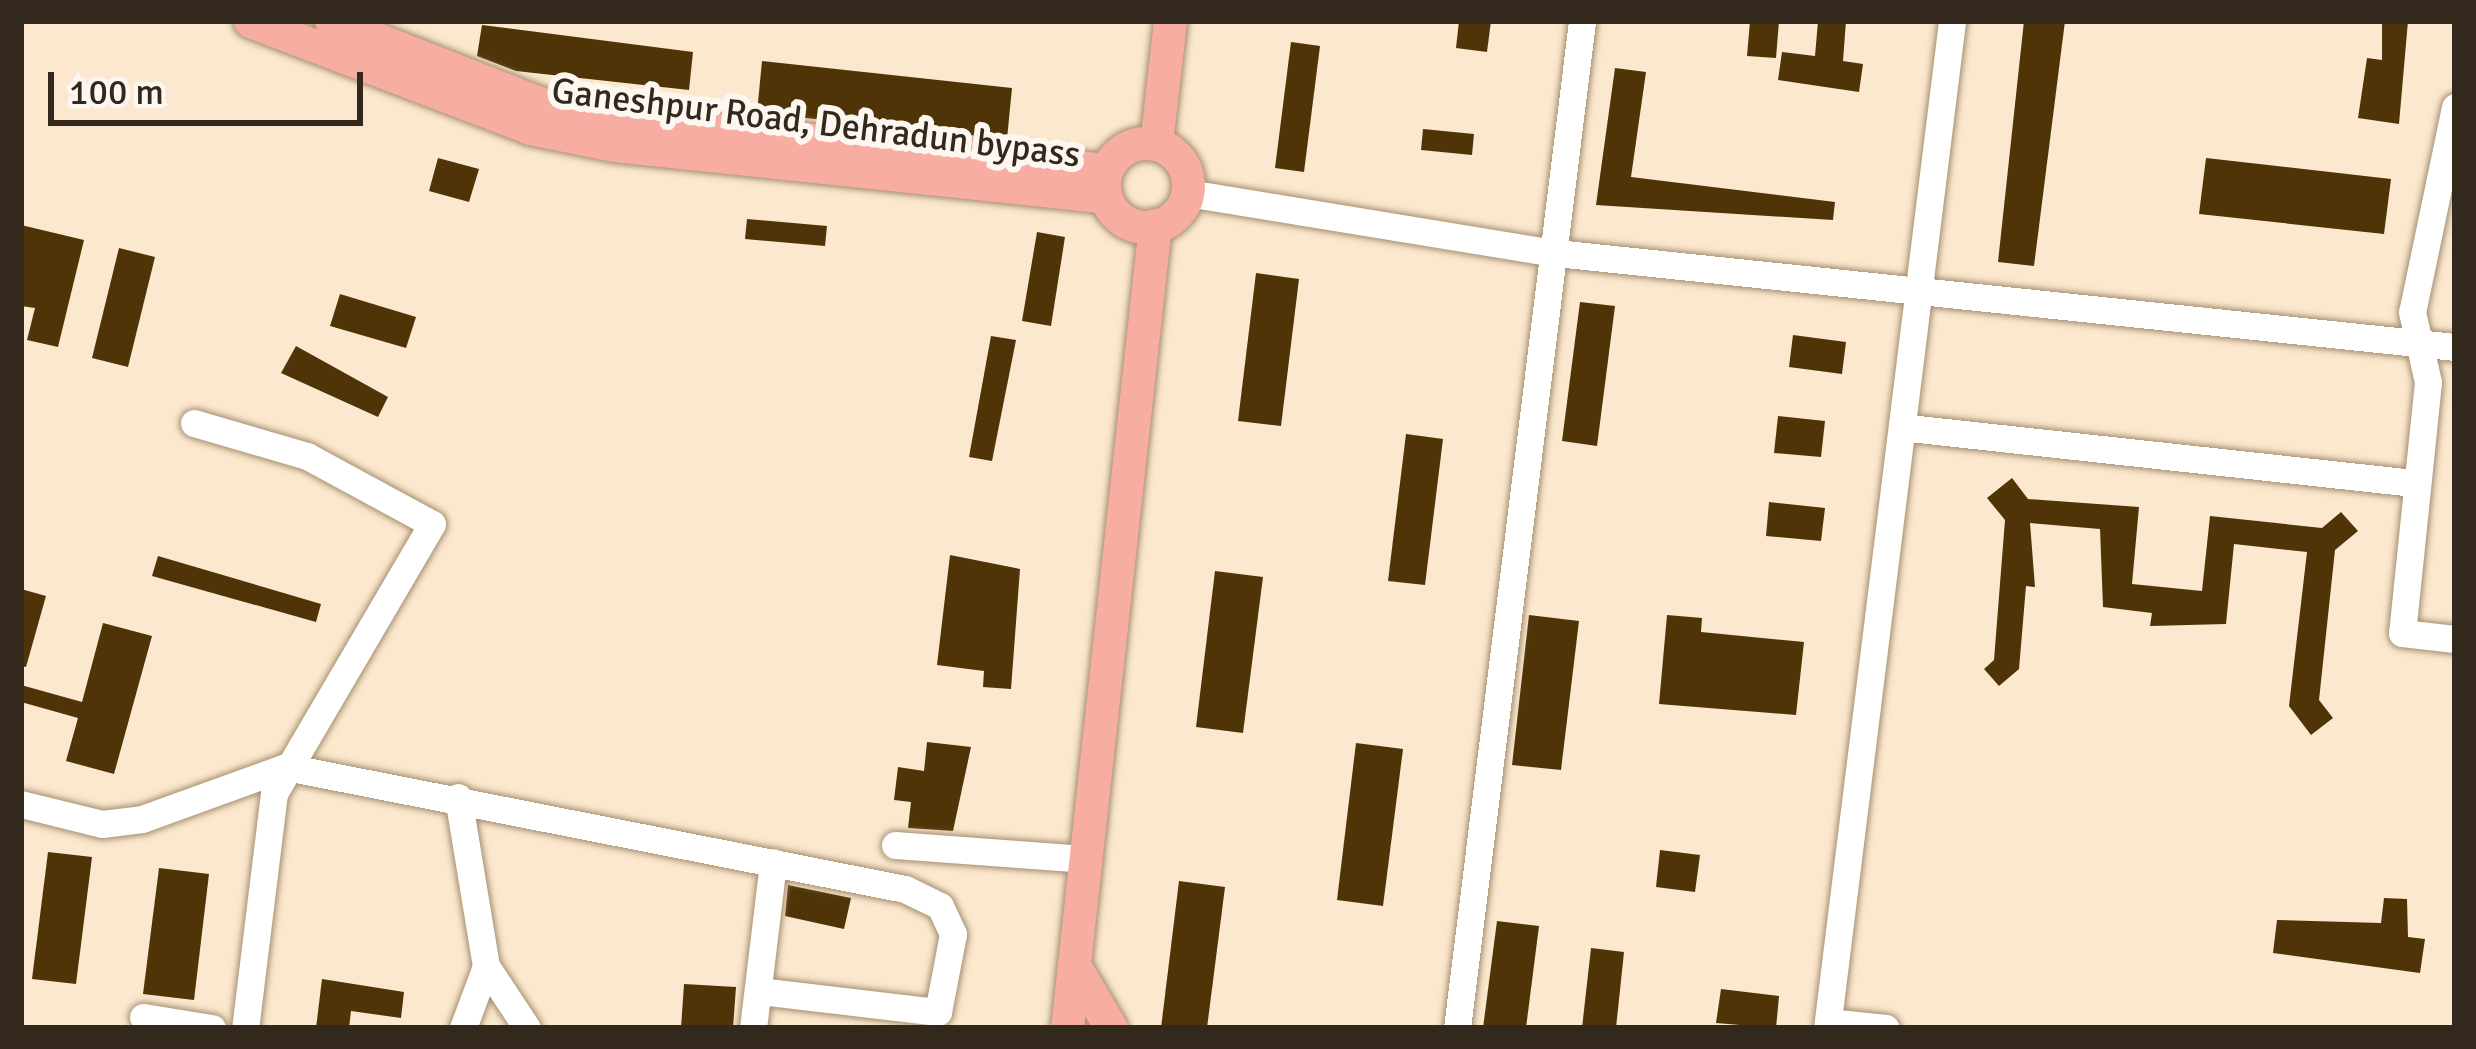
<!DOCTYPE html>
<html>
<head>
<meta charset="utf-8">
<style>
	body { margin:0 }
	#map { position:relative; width:2476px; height:1049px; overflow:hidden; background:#fbe8ce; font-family:Signika,sans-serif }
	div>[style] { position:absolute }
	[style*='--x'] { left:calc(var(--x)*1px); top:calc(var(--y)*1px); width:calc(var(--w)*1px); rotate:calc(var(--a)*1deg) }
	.building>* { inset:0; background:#4e3407 }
	.roads { filter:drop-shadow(0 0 3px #a68f71) drop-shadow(0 0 3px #a68f71) }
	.minor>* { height:27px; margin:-13.5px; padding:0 13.5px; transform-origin:13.5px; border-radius:13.5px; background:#fff }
	.major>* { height:33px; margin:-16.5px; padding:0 16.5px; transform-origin:16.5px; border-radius:16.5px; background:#f7ada2 }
	.major>.ring { margin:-16.5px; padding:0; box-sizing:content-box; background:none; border:33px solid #f7ada2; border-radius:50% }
	span { translate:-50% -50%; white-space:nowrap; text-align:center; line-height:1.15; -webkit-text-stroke:12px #fcf7f1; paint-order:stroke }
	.street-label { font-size:36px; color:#32291c }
	.frame { position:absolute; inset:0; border:24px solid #32291c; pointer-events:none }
	.scale { position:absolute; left:48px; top:72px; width:315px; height:54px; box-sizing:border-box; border:6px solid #32291c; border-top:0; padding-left:15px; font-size:36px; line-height:42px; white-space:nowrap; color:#32291c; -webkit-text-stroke:9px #fcf7f1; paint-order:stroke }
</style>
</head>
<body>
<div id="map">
	<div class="building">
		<i style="clip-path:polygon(1459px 21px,1491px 21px,1487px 52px,1456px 48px)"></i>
		<i style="clip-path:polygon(1750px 21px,1779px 21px,1776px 58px,1747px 56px)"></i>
		<i style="clip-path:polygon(1818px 21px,1846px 21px,1843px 61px,1863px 64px,1859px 92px,1778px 80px,1782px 52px,1815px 56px)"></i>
		<i style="clip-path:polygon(2024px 21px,2065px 21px,2034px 266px,1998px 262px)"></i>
		<i style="clip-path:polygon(2382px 21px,2408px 21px,2399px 124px,2358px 118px,2367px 58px,2382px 60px)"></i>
		<i style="clip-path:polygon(482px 25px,693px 52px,689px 90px,516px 71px,477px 56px)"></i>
		<i style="clip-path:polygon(1291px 42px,1320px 46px,1304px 172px,1275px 168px)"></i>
		<i style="clip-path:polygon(762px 61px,1012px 88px,1007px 139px,757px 113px)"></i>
		<i style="clip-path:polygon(1615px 68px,1646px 72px,1631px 177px,1835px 202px,1833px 220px,1596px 205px)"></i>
		<i style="clip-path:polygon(1423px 129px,1474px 134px,1472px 155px,1421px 150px)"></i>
		<i style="clip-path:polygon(438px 158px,479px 169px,469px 202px,429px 191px)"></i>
		<i style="clip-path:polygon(2206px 158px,2391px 179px,2384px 234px,2199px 214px)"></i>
		<i style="clip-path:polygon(747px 219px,827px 226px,825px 246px,745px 239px)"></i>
		<i style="clip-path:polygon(21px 225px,84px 240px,58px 347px,27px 340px,35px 308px,21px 306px)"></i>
		<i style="clip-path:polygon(1037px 232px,1065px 237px,1051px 326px,1022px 321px)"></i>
		<i style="clip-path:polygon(119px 248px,155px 257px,128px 367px,92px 358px)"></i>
		<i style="clip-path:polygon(1256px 273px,1299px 279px,1281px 426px,1238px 421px)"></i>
		<i style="clip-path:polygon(340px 294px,416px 317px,406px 348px,330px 326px)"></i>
		<i style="clip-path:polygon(1580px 302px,1615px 306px,1597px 446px,1562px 441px)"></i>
		<i style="clip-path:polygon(1793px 335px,1846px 342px,1842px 374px,1789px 367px)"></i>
		<i style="clip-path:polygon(991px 336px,1016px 340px,992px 461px,969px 457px)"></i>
		<i style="clip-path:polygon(296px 346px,388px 397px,378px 417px,281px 373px)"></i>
		<i style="clip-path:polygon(1778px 416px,1825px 421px,1821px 457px,1774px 453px)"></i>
		<i style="clip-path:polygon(1406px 434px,1443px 439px,1425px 585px,1388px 581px)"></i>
		<i style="clip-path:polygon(2012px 478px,2028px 499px,2139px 507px,2132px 584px,2202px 591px,2210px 516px,2322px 528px,2341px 512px,2358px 531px,2335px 550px,2319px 700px,2333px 718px,2311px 735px,2289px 706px,2307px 552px,2234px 544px,2226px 624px,2150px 626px,2152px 613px,2103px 607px,2100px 529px,2030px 523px,2035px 587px,2026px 586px,2019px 669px,1999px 686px,1984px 669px,1994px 660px,2005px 520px,1987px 498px)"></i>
		<i style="clip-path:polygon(1769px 502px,1825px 508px,1821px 541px,1766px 536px)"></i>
		<i style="clip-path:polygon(950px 555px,1020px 569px,1011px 689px,983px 687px,984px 671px,937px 665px)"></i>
		<i style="clip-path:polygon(158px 556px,321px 604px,316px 622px,152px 576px)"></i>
		<i style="clip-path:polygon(1215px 571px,1263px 577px,1243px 733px,1196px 727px)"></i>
		<i style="clip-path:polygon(21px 589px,46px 596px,26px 667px,21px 666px)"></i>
		<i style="clip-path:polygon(1529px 615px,1579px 621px,1561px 770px,1512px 765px)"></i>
		<i style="clip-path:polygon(1667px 615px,1702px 618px,1701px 632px,1804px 642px,1796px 715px,1659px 704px)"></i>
		<i style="clip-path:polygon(103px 623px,152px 636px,114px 774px,66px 761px,78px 718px,21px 702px,21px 685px,82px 702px)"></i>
		<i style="clip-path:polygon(927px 742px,971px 747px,953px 831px,908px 828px,911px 802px,894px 800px,898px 767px,924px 771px)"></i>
		<i style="clip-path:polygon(1356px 743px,1403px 749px,1383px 906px,1337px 900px)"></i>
		<i style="clip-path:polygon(1660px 850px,1700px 855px,1695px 892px,1656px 887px)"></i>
		<i style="clip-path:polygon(48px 852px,92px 857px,76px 984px,32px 979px)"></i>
		<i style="clip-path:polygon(159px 868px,209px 874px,194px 1000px,143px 994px)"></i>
		<i style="clip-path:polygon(1179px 881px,1225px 887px,1207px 1028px,1161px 1028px)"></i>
		<i style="clip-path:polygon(788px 885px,851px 898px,844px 929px,785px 916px)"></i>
		<i style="clip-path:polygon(2384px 898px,2407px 899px,2408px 937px,2425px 939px,2420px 973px,2273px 953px,2277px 920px,2381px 923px)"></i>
		<i style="clip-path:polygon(1497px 921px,1539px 926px,1526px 1028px,1483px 1028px)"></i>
		<i style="clip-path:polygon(1591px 948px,1624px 952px,1616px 1028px,1582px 1028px)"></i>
		<i style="clip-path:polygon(322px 979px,404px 992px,401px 1018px,351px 1011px,349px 1028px,316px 1028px)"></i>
		<i style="clip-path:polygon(684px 984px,736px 987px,733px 1028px,681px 1028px)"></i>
		<i style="clip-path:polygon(1721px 989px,1779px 996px,1776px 1028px,1716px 1023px)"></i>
	</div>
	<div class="roads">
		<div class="minor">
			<i style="--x:2455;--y:107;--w:209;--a:101.8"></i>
			<i style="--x:2412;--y:312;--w:72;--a:77.1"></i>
			<i style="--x:2428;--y:382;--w:252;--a:95.9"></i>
			<i style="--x:2402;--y:633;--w:53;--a:6.5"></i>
			<i style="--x:1188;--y:193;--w:373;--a:9.3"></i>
			<i style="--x:1556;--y:253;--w:904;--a:5.97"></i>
			<i style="--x:194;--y:423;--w:118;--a:16.3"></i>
			<i style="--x:307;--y:456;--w:142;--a:28.5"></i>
			<i style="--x:432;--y:524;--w:312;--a:120.4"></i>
			<i style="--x:274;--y:793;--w:237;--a:97"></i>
			<i style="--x:1909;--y:428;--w:508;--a:6.22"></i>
			<i style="--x:458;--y:797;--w:171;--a:80.6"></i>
			<i style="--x:486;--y:966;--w:74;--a:56.5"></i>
			<i style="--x:21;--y:804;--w:83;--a:13.9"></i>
			<i style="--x:102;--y:824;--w:40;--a:-7.1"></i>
			<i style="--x:142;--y:819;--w:153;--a:-19.9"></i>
			<i style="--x:286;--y:767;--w:631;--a:11.15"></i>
			<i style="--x:905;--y:889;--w:39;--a:26"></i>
			<i style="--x:940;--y:906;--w:31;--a:65"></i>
			<i style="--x:953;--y:934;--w:79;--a:100.9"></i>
			<i style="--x:938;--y:1012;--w:180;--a:-173.3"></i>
			<i style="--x:895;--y:845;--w:193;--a:4.2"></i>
			<i style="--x:143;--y:1017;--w:70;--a:9.1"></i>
			<i style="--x:1828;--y:1022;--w:58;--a:5.9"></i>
			<i style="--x:463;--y:1028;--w:66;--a:-69.6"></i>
			<i style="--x:753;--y:1028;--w:167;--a:-83.1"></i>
			<i style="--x:1457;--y:1028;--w:1015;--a:-82.92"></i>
			<i style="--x:1827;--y:1028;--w:1015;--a:-82.92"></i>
		</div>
		<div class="major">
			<i style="--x:250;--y:21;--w:300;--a:20.9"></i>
			<i style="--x:530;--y:128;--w:86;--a:11.4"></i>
			<i style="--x:614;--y:145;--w:494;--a:6"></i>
			<i style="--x:331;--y:21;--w:257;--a:21.5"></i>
			<i style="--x:570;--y:115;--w:539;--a:5.86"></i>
			<i class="ring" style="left:1104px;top:143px;width:51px;height:51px"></i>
			<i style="--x:1156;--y:144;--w:124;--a:-83.5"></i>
			<i style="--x:1074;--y:965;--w:73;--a:59.6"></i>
			<i style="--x:1067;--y:1028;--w:808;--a:-83.75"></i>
		</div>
	</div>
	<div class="street-label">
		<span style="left:816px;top:123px;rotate:7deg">Ganeshpur Road, Dehradun bypass</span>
	</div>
	<div class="frame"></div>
	<div class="scale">100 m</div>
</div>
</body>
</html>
